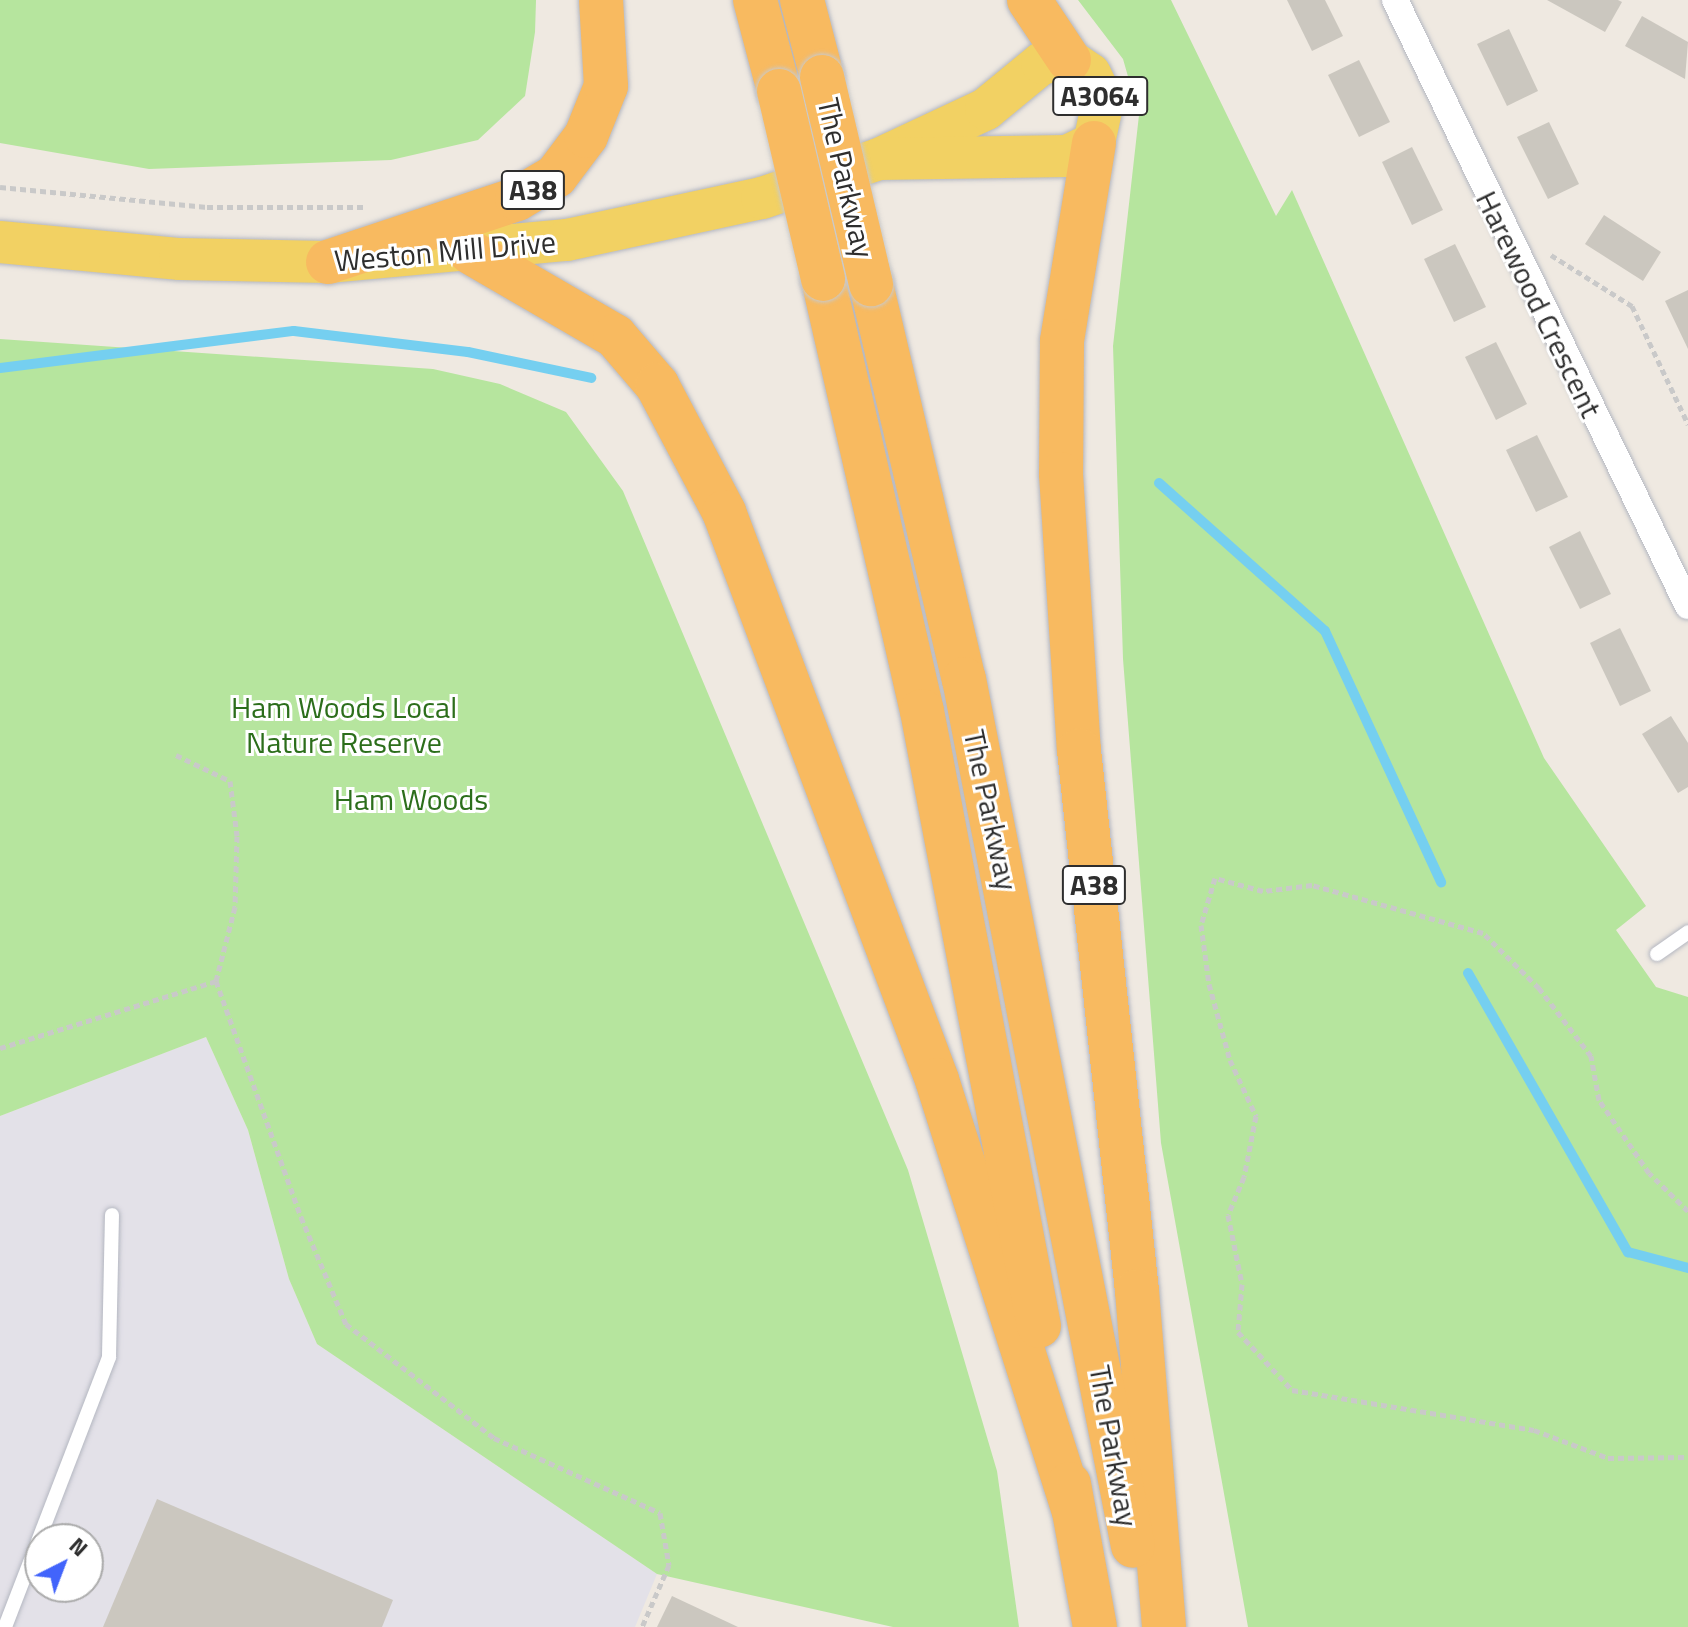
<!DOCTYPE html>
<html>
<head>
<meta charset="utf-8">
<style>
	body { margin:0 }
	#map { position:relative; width:1688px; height:1627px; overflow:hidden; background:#efe9e1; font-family:"Titillium Web",sans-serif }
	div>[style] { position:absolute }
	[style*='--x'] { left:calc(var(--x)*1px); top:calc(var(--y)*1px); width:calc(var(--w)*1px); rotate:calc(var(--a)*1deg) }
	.industrial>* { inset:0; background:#e3e1e8 }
	.green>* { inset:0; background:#b6e59e }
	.stream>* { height:10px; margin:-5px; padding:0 5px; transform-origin:5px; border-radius:5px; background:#75cff0 }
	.building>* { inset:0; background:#cbc7bf }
	.path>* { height:5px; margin-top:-2.5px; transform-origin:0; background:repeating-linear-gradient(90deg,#c9c9c9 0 6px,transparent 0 10px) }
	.roads { filter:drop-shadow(0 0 2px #b4b7c1) drop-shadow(0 0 2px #b4b7c1) }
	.service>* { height:14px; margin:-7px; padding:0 7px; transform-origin:7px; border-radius:7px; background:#fff }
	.minor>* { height:26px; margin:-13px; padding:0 13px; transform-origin:13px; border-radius:13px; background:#fff }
	.primary>* { height:42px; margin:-21px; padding:0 21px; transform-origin:21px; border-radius:21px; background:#f2d163 }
	.trunk>* { height:44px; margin:-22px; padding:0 22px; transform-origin:22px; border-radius:22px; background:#f8ba60 }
	.bridges { filter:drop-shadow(0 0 2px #c9c9c9) drop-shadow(0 0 2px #c9c9c9) }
	.trunk-bridge>* { height:44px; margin:-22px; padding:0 22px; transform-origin:22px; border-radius:22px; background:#f8ba60 }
	span { translate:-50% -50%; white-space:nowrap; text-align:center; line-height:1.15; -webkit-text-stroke:6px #fff; paint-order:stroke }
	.shield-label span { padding:2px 6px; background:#fff; border:2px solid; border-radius:6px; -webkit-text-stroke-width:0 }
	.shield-label { font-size:28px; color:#2e2e2e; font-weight:700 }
	.street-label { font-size:30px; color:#2e2e2e }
	.park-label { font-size:30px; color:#2c6e1b }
	.north { position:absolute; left:24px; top:1523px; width:80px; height:80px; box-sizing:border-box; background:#fff; border:2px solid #ababab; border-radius:50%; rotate:42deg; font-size:22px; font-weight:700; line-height:32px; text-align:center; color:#2e2e2e }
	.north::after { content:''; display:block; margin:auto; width:28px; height:36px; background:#4264fb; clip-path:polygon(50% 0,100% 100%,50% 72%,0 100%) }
</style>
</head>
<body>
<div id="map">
	<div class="industrial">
		<i style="clip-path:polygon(evenodd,206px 1037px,248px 1130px,289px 1279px,317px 1344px,657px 1574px,635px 1627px,0 1627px,0 1116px,206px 1037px,40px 1539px,88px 1539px,88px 1587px,40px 1587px,40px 1539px)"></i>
	</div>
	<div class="green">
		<i style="clip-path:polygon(0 0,536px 0,535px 32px,525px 96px,478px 140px,391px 160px,149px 169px,0 143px)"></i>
		<i style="clip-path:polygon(1078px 0,1171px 0,1276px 216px,1292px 190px,1544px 758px,1646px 906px,1616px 930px,1656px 987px,1688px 997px,1688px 1627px,1248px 1627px,1161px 1143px,1123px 659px,1113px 346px,1139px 115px,1123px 59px)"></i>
		<i style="clip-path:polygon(0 339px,433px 369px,500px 384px,566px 412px,623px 491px,908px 1170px,997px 1471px,1019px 1627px,893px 1627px,657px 1574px,317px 1344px,289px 1279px,248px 1130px,206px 1037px,0 1116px)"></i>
	</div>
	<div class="stream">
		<i style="--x:0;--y:368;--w:296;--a:-7.2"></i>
		<i style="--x:294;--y:331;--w:175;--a:6.9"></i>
		<i style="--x:468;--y:352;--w:126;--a:11.9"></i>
		<i style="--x:1159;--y:483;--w:222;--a:41.7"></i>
		<i style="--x:1325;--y:631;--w:277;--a:65.2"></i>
		<i style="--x:1468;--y:973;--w:322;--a:60.2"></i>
		<i style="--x:1628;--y:1252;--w:62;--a:14.9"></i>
	</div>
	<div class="building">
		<i style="clip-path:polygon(1287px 0,1325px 0,1343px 36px,1312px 51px)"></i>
		<i style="clip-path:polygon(1547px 0,1618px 0,1622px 2px,1605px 32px)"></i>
		<i style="clip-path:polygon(1642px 16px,1688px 42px,1685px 79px,1625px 46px)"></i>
		<i style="clip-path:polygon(1509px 29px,1538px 91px,1507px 106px,1477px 44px)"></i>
		<i style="clip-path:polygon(1359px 60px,1390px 122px,1359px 137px,1328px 75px)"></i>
		<i style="clip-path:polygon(1549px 122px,1579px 184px,1548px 199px,1517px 137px)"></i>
		<i style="clip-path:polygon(1412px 147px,1443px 210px,1412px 225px,1382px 162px)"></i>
		<i style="clip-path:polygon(1604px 215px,1661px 252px,1643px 281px,1585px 244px)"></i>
		<i style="clip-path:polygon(1455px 244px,1486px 307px,1454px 322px,1424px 259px)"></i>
		<i style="clip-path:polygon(1688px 290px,1688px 349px,1665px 301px)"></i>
		<i style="clip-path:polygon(1496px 342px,1527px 404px,1496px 420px,1465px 357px)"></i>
		<i style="clip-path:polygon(1537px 435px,1568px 497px,1536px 512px,1506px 450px)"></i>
		<i style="clip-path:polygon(1580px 531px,1611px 594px,1580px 609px,1549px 547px)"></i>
		<i style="clip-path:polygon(1620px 628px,1651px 691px,1620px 706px,1590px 643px)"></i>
		<i style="clip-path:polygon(1671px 716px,1688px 743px,1688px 787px,1678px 793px,1642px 734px)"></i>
		<i style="clip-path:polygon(157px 1499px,393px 1600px,382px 1627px,103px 1627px)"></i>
		<i style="clip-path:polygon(672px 1596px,738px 1627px,657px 1627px)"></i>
	</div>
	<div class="path">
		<i style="--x:0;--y:187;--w:208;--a:5.5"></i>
		<i style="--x:207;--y:207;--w:159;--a:0"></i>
		<i style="--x:1551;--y:255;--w:96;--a:32.2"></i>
		<i style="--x:1632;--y:306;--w:131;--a:64.6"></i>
		<i style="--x:176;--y:755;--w:60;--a:25.7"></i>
		<i style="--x:230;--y:781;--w:55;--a:82.7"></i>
		<i style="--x:237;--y:836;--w:71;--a:91.6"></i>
		<i style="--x:235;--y:907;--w:76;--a:104.4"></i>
		<i style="--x:0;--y:1048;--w:226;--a:-17.2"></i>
		<i style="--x:216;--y:981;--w:251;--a:70.2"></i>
		<i style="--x:301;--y:1217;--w:116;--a:67.2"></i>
		<i style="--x:346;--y:1324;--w:187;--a:37.6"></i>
		<i style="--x:494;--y:1438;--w:182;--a:24.3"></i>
		<i style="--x:660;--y:1513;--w:53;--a:80.2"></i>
		<i style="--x:669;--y:1565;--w:68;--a:113.5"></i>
		<i style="--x:1688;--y:1211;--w:54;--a:-135.7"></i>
		<i style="--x:1649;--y:1173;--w:88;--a:-124.4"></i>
		<i style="--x:1599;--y:1100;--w:45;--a:-100.3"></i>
		<i style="--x:1591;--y:1056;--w:86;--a:-127.4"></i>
		<i style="--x:1539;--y:988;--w:78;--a:-135.5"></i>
		<i style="--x:1483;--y:933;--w:178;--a:-164.3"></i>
		<i style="--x:1312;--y:885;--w:49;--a:173"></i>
		<i style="--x:1263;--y:891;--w:50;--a:-164.8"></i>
		<i style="--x:1215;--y:878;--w:49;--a:106.6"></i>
		<i style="--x:1201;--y:925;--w:60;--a:82.3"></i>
		<i style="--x:1209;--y:984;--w:79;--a:74.6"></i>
		<i style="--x:1230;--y:1060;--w:62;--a:65.1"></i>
		<i style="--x:1256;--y:1116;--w:62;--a:101.1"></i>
		<i style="--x:1244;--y:1177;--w:41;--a:112.8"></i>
		<i style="--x:1228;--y:1215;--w:70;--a:78.5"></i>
		<i style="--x:1242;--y:1284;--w:48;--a:94.8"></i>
		<i style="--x:1238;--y:1332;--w:79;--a:47"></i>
		<i style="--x:1292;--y:1390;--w:245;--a:9.4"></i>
		<i style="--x:1534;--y:1430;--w:79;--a:20.7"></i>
		<i style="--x:1608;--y:1458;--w:80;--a:-0.7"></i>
	</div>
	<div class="roads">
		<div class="service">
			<i style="--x:1657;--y:954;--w:38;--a:-35"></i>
			<i style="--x:5;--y:1627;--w:289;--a:-68.9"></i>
			<i style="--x:109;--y:1357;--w:142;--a:-88.8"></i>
		</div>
		<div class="minor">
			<i style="--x:1395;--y:0;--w:673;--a:64.2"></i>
		</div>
		<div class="primary">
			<i style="--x:0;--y:242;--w:181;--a:5.4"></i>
			<i style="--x:180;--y:259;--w:148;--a:1.2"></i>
			<i style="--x:328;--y:262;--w:240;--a:-5.3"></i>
			<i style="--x:567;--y:240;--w:199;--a:-12.2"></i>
			<i style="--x:762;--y:198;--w:123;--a:-18.4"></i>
			<i style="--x:879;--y:159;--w:118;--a:-25"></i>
			<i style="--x:986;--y:109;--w:72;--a:-39.4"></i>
			<i style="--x:1042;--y:63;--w:27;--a:-6"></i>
			<i style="--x:1069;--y:60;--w:25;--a:34"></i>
			<i style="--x:1090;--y:74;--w:30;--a:64"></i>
			<i style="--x:1103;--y:101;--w:43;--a:102.1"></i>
			<i style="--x:1094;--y:143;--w:30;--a:154"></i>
			<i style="--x:1067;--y:156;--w:188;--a:179.1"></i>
		</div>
		<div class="trunk">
			<i style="--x:755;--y:0;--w:94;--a:75.2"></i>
			<i style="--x:802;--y:0;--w:80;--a:75.4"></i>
			<i style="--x:1029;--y:0;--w:72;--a:56.3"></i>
			<i style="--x:1094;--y:143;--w:201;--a:99.2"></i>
			<i style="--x:1062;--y:341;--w:133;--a:90.4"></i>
			<i style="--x:1061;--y:474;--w:277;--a:86.3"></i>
			<i style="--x:1079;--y:750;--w:544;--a:83.88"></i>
			<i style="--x:1137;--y:1291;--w:337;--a:85.4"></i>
			<i style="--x:470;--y:252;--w:168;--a:30.1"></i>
			<i style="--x:615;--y:336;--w:65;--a:49.4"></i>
			<i style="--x:657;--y:385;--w:144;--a:62.2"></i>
			<i style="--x:724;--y:512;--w:607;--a:69.44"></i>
			<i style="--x:937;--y:1080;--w:452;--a:72.4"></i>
			<i style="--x:328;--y:262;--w:199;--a:-18.4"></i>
			<i style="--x:517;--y:199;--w:45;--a:-30.5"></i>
			<i style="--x:556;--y:176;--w:50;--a:-53.1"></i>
			<i style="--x:586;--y:136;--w:54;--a:-68.2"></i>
			<i style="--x:606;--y:86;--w:86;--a:-93.3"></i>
			<i style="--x:823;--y:279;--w:443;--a:77.1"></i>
			<i style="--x:922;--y:711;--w:626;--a:79.23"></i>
			<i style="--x:871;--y:284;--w:406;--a:76.8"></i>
			<i style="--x:964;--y:679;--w:883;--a:78.97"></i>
			<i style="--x:1069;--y:1484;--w:145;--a:79.7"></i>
		</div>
	</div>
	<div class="bridges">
		<div class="trunk-bridge">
			<i style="--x:822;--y:77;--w:213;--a:76.7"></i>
			<i style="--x:779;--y:91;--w:193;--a:76.8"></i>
		</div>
	</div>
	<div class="shield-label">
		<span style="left:1100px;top:96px">A3064</span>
		<span style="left:533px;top:190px">A38</span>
		<span style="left:1094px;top:885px">A38</span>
	</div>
	<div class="street-label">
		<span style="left:846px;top:178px;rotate:77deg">The Parkway</span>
		<span style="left:445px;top:251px;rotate:-5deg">Weston Mill Drive</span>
		<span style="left:1539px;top:304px;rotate:64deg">Harewood Crescent</span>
		<span style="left:991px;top:810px;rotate:78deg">The Parkway</span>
		<span style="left:1114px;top:1446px;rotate:80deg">The Parkway</span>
	</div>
	<div class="park-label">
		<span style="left:344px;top:724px">Ham Woods Local<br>Nature Reserve</span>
		<span style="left:411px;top:799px">Ham Woods</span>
	</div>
	<div class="north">N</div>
</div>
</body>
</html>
